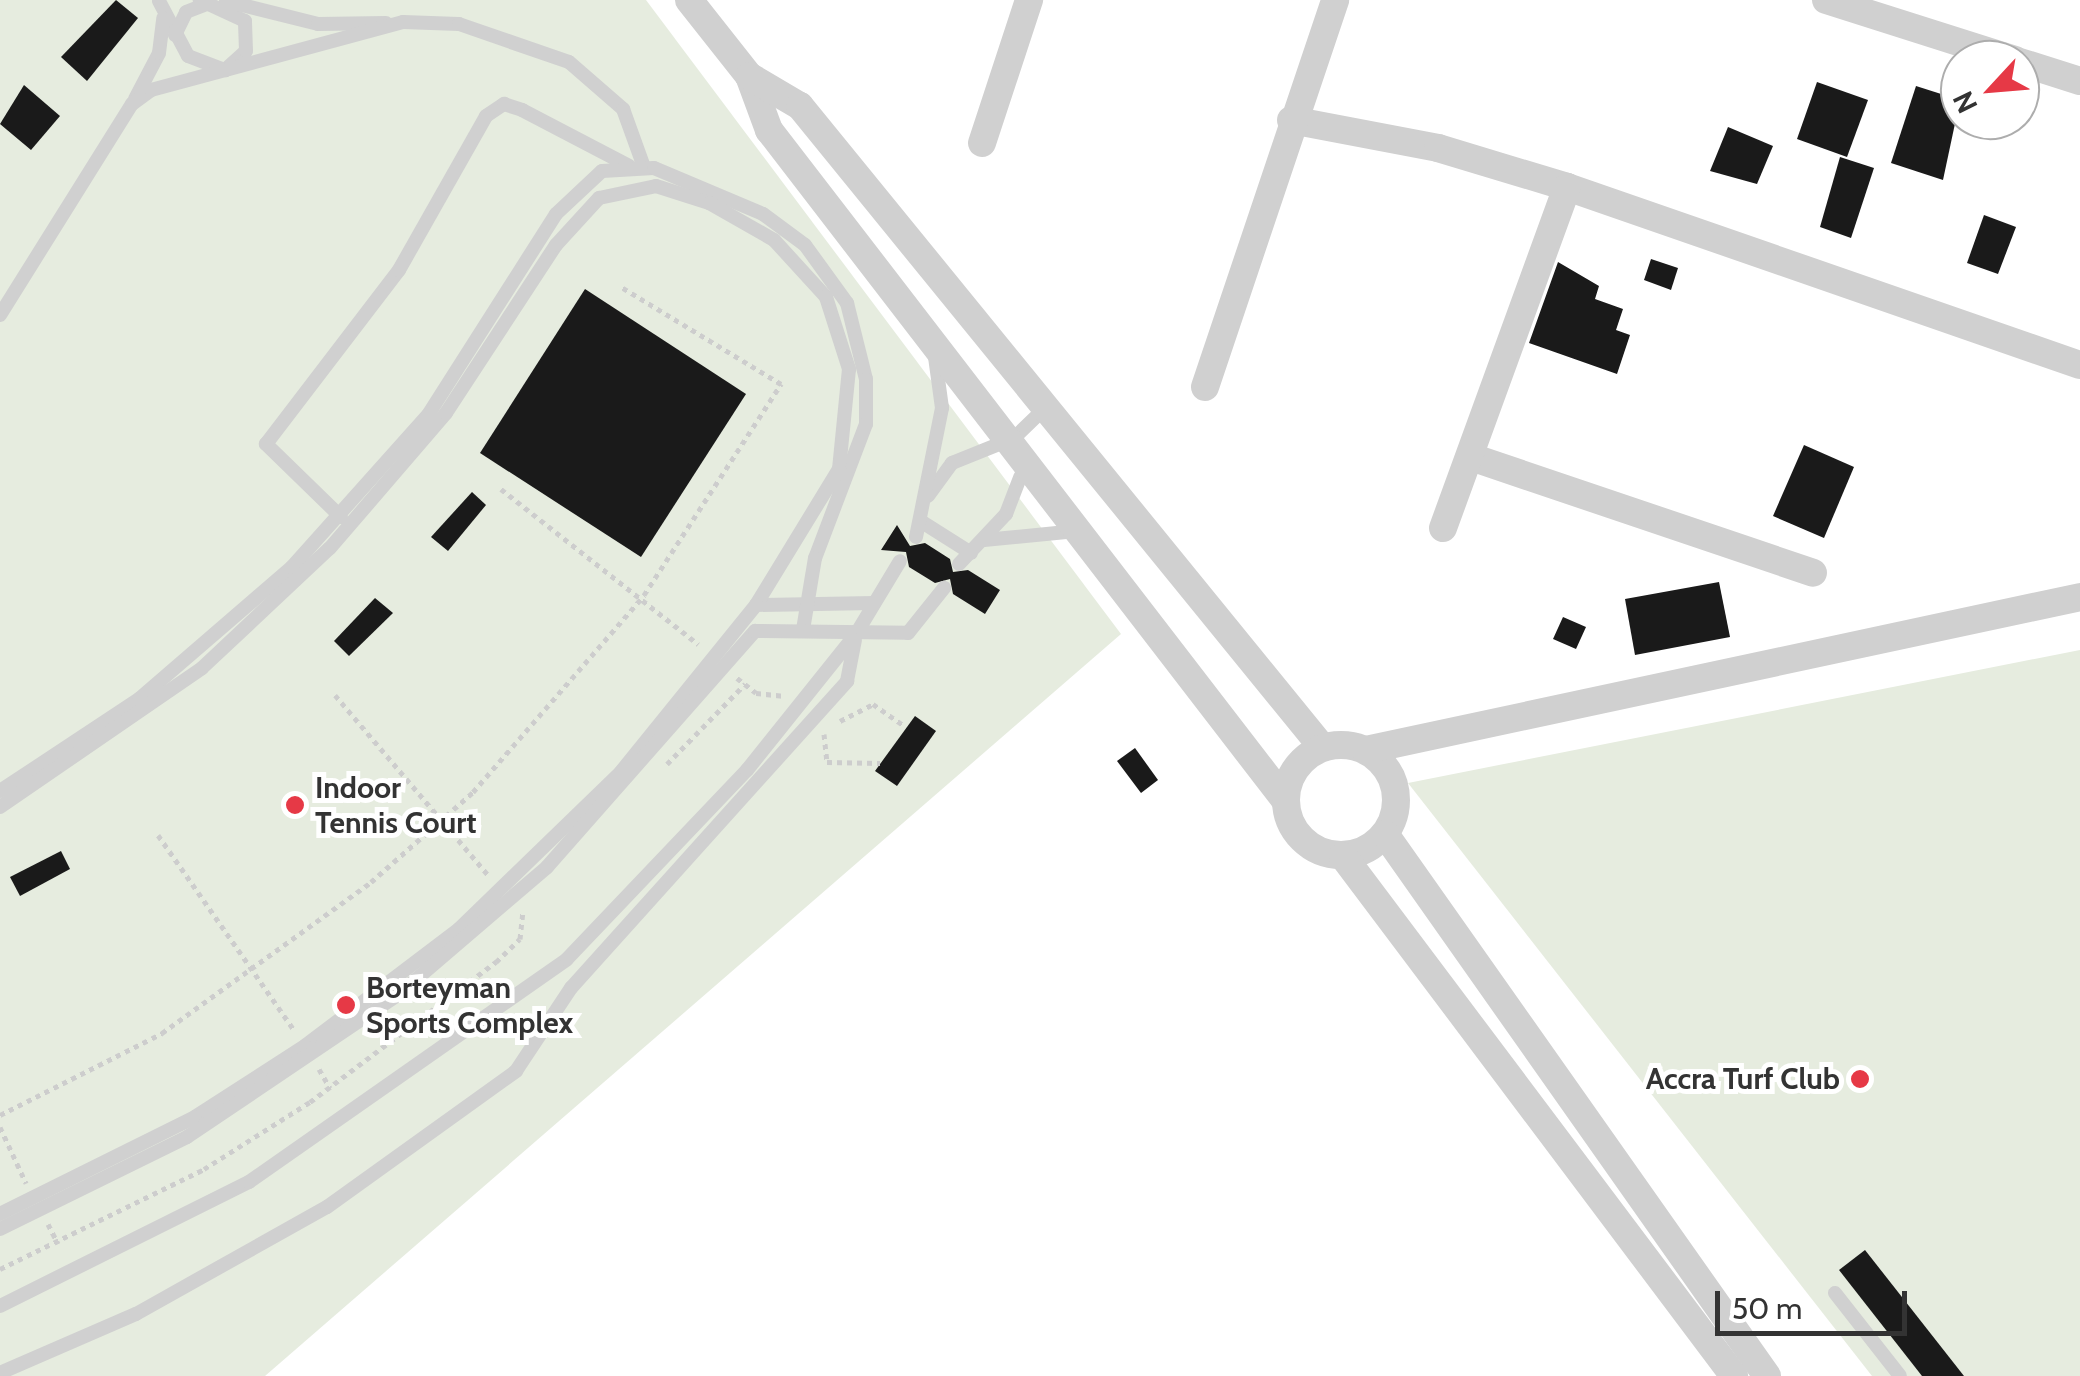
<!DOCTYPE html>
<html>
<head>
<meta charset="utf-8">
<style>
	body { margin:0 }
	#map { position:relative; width:2080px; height:1376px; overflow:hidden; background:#fff; font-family:Cabin,sans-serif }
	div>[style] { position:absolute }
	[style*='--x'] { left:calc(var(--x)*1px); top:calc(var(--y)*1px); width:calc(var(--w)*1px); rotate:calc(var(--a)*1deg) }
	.green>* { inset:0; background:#e6ecdf }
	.building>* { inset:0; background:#1a1a1a }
	.path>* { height:5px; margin-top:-2.5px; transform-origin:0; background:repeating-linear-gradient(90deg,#cdcdcd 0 5px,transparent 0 10px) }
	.lane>* { height:14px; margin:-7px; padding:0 7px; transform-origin:7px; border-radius:7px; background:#d0d0d0 }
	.street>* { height:28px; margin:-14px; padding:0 14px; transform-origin:14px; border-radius:14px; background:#d0d0d0 }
	.street>.ring { margin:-14px; padding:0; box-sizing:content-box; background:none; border:28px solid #d0d0d0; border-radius:50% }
	.dots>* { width:28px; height:28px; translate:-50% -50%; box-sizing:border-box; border:5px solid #fff; border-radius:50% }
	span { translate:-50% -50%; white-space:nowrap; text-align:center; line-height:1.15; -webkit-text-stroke:10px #fff; paint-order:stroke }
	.poi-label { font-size:30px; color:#333; font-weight:700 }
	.left { translate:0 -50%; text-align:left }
	.right { translate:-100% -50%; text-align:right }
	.north { position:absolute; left:1940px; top:40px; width:100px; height:100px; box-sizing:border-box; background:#fff; border:2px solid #adadad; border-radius:50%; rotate:244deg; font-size:28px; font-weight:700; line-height:40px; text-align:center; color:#333 }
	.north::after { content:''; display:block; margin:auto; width:35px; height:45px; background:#e63946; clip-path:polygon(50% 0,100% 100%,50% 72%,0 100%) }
	.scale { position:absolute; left:1715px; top:1291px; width:192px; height:45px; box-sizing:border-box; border:5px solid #333; border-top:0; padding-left:12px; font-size:30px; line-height:35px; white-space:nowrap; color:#333; -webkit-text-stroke:8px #fff; paint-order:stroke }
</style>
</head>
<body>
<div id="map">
	<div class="green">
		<i style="clip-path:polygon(0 0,646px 0,1121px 634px,265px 1376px,0 1376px)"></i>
		<i style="clip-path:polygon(2080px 650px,2080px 1376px,1872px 1376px,1408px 783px)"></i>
	</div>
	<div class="building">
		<i style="clip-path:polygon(116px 0,138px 18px,87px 81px,61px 57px)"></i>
		<i style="clip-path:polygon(1817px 82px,1868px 100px,1847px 157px,1797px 139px)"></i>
		<i style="clip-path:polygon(24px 85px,60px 116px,31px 150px,0 124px)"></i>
		<i style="clip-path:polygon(1916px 86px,1960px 100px,1943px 180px,1891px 163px)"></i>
		<i style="clip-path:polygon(1728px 127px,1773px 146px,1757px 184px,1710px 171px)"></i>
		<i style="clip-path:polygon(1840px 157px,1874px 168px,1851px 238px,1820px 227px)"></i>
		<i style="clip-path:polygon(1984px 215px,2016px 227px,1998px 274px,1967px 263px)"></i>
		<i style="clip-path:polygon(1651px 259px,1678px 268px,1671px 290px,1644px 280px)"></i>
		<i style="clip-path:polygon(1558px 262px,1599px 286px,1595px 299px,1623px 309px,1616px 330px,1630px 335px,1617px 374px,1529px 343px)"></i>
		<i style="clip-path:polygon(585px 289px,746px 394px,641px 557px,480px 453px)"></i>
		<i style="clip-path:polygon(1804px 445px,1854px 467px,1824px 538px,1773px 516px)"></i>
		<i style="clip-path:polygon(472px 492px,486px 505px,448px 551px,431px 537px)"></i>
		<i style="clip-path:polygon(897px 525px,910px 546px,925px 543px,950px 559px,953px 572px,968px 570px,1000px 590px,985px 614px,953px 594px,950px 579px,935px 583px,909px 567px,906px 552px,881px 550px)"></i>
		<i style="clip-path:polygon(1719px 582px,1730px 637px,1635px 655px,1625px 599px)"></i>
		<i style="clip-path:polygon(375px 598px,393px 613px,349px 656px,334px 641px)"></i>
		<i style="clip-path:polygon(1563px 617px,1586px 627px,1576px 649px,1553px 639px)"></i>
		<i style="clip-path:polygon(915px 716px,936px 731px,897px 786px,875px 771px)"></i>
		<i style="clip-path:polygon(1135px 748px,1158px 780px,1141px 793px,1117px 761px)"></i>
		<i style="clip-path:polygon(61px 851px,70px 869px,20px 896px,10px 877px)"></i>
		<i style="clip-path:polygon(1865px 1250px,1964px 1376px,1922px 1376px,1839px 1270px)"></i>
	</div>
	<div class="path">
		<i style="--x:501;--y:489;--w:251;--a:38.2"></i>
		<i style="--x:737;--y:678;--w:24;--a:38"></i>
		<i style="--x:756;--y:693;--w:29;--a:6"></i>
		<i style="--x:335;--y:695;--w:239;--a:49.6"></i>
		<i style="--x:840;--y:721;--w:37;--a:-27"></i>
		<i style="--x:873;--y:704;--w:38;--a:35"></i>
		<i style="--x:824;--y:734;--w:28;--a:84"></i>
		<i style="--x:827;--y:762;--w:53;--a:1.1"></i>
		<i style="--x:667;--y:764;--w:112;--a:-45.7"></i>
		<i style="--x:158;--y:835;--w:238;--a:55.1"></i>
		<i style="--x:319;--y:1069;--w:22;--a:60"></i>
		<i style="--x:0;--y:1115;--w:182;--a:-26.8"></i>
		<i style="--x:162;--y:1033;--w:258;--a:-35.8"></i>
		<i style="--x:371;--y:882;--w:136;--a:-41.4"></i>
		<i style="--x:473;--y:792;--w:261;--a:-49"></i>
		<i style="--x:644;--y:595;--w:252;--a:-57"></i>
		<i style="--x:781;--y:384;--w:188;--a:-148.7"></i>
		<i style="--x:0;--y:1127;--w:62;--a:65.1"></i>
		<i style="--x:48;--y:1224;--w:22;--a:63"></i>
		<i style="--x:0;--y:1269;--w:227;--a:-26.1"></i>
		<i style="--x:204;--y:1169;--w:125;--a:-32.3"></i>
		<i style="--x:310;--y:1102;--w:233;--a:-37"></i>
		<i style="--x:496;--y:962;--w:33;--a:-44"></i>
		<i style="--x:520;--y:939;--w:27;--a:-84"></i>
	</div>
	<div class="lane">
		<i style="--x:159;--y:1;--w:62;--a:62.2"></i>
		<i style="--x:188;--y:56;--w:40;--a:21"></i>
		<i style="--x:225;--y:70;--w:28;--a:-42"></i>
		<i style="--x:246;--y:51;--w:30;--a:-92"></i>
		<i style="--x:245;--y:21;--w:50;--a:-155"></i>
		<i style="--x:226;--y:1;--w:95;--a:14"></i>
		<i style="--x:318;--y:24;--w:68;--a:-0.8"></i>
		<i style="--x:175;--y:35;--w:25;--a:-64"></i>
		<i style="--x:186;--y:12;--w:25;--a:-21"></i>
		<i style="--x:135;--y:99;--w:52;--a:-62.4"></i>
		<i style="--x:159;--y:53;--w:35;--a:-83"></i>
		<i style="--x:0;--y:315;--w:249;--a:-58"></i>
		<i style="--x:132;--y:104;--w:24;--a:-36"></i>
		<i style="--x:151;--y:90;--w:261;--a:-15.1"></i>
		<i style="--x:403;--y:22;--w:56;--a:2"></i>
		<i style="--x:459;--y:24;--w:116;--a:19.1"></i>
		<i style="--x:569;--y:62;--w:72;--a:41"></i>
		<i style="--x:623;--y:109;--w:62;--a:70.1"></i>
		<i style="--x:928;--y:496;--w:41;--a:-54"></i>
		<i style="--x:952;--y:463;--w:67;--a:-22"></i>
		<i style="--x:1014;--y:438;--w:45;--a:-44.1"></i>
		<i style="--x:341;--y:517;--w:105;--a:-135.8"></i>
		<i style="--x:266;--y:444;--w:219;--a:-52.6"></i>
		<i style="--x:399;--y:270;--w:177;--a:-60.5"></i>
		<i style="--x:486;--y:116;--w:22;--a:-34"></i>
		<i style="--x:504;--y:104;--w:19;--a:18"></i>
		<i style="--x:522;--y:110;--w:121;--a:27.6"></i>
		<i style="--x:922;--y:522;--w:58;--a:32.3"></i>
		<i style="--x:916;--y:537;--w:132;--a:-78.6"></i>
		<i style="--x:942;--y:408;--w:51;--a:-97.8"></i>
		<i style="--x:984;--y:540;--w:93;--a:-5.5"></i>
		<i style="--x:959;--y:564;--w:69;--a:-46.8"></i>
		<i style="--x:1006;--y:514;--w:40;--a:-69"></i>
		<i style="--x:756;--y:605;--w:118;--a:-1"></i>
		<i style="--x:0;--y:791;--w:167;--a:-33.5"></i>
		<i style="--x:139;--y:699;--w:202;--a:-40.8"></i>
		<i style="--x:292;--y:567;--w:204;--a:-48.2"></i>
		<i style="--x:428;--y:415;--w:238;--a:-57.5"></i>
		<i style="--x:556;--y:214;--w:63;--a:-43.1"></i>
		<i style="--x:602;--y:171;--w:52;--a:-3.3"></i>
		<i style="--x:654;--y:168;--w:118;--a:22.9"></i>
		<i style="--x:763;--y:214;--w:52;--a:36.4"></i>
		<i style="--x:805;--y:245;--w:72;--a:54.1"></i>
		<i style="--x:847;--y:303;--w:78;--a:76"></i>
		<i style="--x:866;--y:379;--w:45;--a:90"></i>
		<i style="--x:866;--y:424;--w:143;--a:110.8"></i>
		<i style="--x:815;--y:558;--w:73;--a:99.5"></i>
		<i style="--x:0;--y:807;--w:245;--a:-34.5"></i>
		<i style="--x:202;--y:668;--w:175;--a:-43.2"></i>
		<i style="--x:330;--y:548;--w:178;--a:-49.3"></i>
		<i style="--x:446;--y:413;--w:201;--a:-56.8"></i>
		<i style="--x:556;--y:245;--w:64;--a:-47.5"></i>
		<i style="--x:599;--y:198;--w:58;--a:-11.9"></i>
		<i style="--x:656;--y:186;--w:56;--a:17.8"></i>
		<i style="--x:709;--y:203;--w:75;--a:29.6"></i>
		<i style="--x:774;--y:240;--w:77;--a:47.6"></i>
		<i style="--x:826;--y:297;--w:76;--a:72.3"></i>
		<i style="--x:849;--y:369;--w:100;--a:95.7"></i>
		<i style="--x:839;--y:469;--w:159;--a:121.4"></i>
		<i style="--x:756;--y:605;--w:215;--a:129"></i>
		<i style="--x:621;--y:772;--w:226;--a:135.9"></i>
		<i style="--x:459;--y:929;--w:193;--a:142.8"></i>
		<i style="--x:305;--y:1046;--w:131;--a:147.2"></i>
		<i style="--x:195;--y:1117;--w:218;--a:153.6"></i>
		<i style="--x:0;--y:1229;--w:208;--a:-26.2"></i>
		<i style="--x:187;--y:1137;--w:256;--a:-34"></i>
		<i style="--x:399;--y:994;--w:195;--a:-40.6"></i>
		<i style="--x:547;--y:867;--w:315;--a:-48.6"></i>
		<i style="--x:755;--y:631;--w:153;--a:0.7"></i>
		<i style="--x:908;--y:633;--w:58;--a:-51.3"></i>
		<i style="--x:1835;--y:1293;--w:105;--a:51.9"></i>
		<i style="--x:0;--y:1306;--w:278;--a:-26.5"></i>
		<i style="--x:249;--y:1182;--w:388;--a:-35"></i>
		<i style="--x:567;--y:959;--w:261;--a:-46.4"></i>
		<i style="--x:747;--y:770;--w:174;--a:-51.3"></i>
		<i style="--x:856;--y:634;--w:85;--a:-58.9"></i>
		<i style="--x:0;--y:1373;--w:148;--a:-23.5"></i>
		<i style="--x:136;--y:1314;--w:219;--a:-29.3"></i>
		<i style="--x:327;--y:1207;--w:233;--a:-35.7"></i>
		<i style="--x:516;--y:1071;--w:100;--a:-56.5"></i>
		<i style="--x:571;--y:988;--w:413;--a:-48"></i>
		<i style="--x:847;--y:681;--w:42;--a:-79"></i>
	</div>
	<div class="street">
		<i style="--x:689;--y:0;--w:97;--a:51.7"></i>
		<i style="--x:749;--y:76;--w:58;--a:69.7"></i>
		<i style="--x:769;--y:130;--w:846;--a:52.4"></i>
		<i style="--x:1826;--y:0;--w:198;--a:17.6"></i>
		<i style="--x:2020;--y:62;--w:63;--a:17.6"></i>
		<i style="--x:749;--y:76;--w:59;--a:30.5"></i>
		<i style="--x:800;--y:106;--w:827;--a:50.84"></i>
		<i style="--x:1291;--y:120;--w:150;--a:10.8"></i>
		<i style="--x:1438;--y:148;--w:135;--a:16.8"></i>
		<i style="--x:1567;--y:187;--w:543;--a:19.14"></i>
		<i style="--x:982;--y:143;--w:151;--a:-71.8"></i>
		<i style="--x:1205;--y:387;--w:408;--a:-71.4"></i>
		<i style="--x:1471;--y:457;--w:361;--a:18.7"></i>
		<i style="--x:1443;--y:528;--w:363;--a:-70"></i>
		<i class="ring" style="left:1286px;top:745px;width:82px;height:82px"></i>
		<i style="--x:1366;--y:750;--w:730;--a:-12.09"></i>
		<i style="--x:1385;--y:834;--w:663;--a:54.82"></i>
		<i style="--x:1343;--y:856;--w:651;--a:53.06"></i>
	</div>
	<div class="dots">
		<i style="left:295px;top:805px;background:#e63946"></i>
		<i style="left:346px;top:1005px;background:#e63946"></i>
		<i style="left:1860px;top:1079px;background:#e63946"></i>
	</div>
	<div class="poi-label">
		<span class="left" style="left:315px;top:805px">Indoor<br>Tennis Court</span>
		<span class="left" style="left:366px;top:1005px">Borteyman<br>Sports Complex</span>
		<span class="right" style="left:1840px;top:1079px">Accra Turf Club</span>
	</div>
	<div class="north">N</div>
	<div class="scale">50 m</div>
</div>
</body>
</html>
